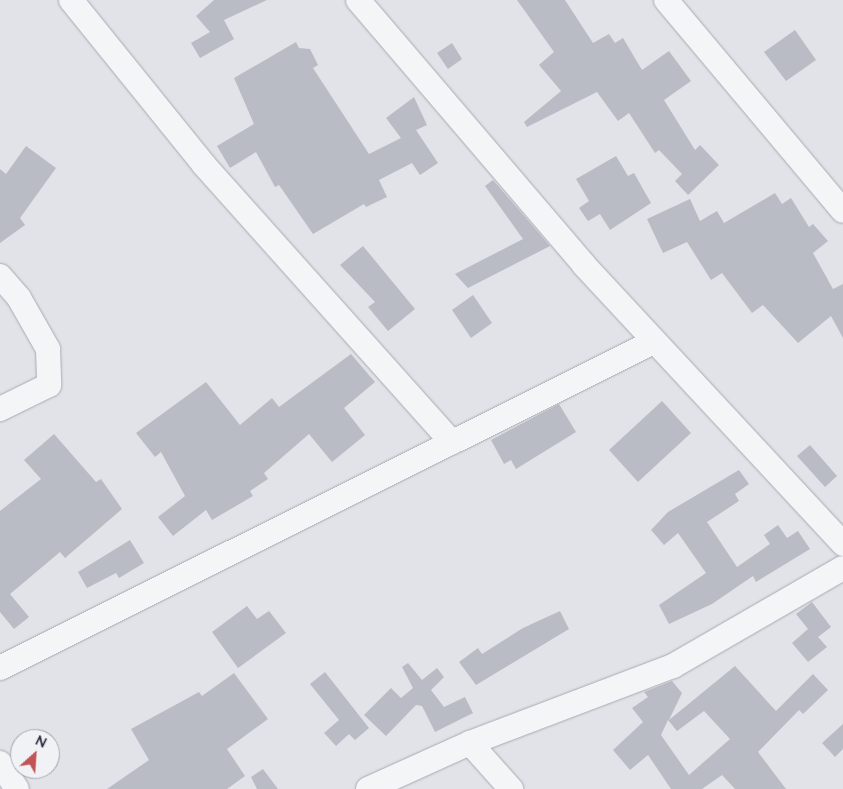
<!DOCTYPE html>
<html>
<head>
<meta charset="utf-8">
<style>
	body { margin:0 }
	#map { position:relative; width:843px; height:789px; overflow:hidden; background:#e1e3e8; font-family:Mulish,sans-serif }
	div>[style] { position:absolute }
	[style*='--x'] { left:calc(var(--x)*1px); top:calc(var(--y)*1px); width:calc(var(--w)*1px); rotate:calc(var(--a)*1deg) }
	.building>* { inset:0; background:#b9bcc5 }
	.roads { filter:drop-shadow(0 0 1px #a7aab2) drop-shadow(0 0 1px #a7aab2) }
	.minor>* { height:24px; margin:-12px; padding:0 12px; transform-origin:12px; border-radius:12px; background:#f4f5f7 }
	span { translate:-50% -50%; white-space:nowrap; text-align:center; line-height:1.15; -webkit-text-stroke:4px #f1f2f6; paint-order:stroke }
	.north { position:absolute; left:10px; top:729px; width:50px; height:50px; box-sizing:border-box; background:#f1f2f6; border:1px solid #a2a4ad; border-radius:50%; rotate:26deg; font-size:14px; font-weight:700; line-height:20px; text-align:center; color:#2b303f }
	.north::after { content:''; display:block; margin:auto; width:18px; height:22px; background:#c05457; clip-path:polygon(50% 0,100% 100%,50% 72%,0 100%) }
</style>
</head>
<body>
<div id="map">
	<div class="building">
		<i style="clip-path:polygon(214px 0,267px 0,224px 20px,234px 39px,200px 58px,191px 43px,210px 32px,196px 16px)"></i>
		<i style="clip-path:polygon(517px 0,565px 0,593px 43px,609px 34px,615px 43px,623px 38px,642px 70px,669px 51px,691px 81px,664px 100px,695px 150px,700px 145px,719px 165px,688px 195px,675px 181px,682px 174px,659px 150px,655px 153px,629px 113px,618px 121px,597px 92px,527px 127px,524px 122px,561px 91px,539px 65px,554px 52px)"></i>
		<i style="clip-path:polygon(795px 30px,816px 60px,786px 81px,764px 52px)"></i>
		<i style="clip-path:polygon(296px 42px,299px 48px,310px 49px,318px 65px,313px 68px,369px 154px,401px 138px,386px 118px,414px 97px,427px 125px,416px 130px,438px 163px,420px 175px,412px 163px,379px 180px,387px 197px,366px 207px,364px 204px,313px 234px,279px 185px,275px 187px,256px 152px,230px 168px,217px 146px,254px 124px,234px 78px)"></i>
		<i style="clip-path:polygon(452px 43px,462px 59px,448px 69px,437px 53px)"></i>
		<i style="clip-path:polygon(26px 146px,56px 168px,20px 218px,25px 225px,0 243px,0 169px,6px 174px)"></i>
		<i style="clip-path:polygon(616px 156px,628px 176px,634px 173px,651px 203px,610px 230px,600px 214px,588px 221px,579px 208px,589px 201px,576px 179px)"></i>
		<i style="clip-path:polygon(493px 180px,550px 246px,468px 288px,455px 274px,523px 239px,485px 186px)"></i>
		<i style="clip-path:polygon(775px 193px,782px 204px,791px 198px,809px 227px,813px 224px,828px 241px,813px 253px,833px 289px,843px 284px,843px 338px,831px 316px,798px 343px,763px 305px,752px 313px,722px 273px,711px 280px,687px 242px,663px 253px,647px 219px,690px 199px,700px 221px,717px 211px,724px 223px)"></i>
		<i style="clip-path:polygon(363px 246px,415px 309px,388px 331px,368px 307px,375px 302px,340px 265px)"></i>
		<i style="clip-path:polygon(473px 295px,492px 323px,471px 338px,452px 310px)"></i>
		<i style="clip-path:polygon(351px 354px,375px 382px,344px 408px,365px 435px,332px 462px,309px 434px,264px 473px,268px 479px,250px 491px,253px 496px,212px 520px,206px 510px,173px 536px,158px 517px,185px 496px,161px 452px,155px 457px,136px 433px,206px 382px,240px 425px,272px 398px,279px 407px)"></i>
		<i style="clip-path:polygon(662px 401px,691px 433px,638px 482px,609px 450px)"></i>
		<i style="clip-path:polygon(559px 404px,576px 432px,516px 469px,511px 460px,504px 464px,491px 440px)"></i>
		<i style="clip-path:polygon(54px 434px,96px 482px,101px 479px,122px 509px,65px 558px,60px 552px,10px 594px,29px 617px,14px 629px,0 612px,0 511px,41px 479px,24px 460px)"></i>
		<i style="clip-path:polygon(810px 445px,837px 476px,825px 487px,797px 456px)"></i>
		<i style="clip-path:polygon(739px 470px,749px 484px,735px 494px,739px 501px,707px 522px,737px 567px,770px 544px,764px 535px,778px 525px,787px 538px,798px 531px,810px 549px,756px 582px,753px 576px,712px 604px,669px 624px,659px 605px,706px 573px,678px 533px,664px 545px,651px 530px,668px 512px)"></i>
		<i style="clip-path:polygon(130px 540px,144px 563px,119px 578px,116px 573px,87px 588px,78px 572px)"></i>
		<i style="clip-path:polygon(812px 602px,831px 627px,818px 637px,827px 647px,808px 662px,792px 643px,808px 629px,796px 614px)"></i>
		<i style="clip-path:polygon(247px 606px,257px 619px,269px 611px,286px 633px,238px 668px,212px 632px)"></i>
		<i style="clip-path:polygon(560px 611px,569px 629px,476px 685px,459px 662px,478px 648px,482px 654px,523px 628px)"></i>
		<i style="clip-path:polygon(408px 663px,422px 680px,437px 668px,444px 677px,431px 690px,444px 707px,465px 697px,473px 713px,435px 732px,422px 706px,416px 705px,386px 736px,364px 715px,391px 688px,401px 698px,413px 688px,402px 667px)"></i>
		<i style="clip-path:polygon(evenodd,735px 666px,776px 711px,813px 674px,828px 690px,803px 714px,799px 710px,758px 752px,786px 789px,735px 789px,722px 775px,702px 789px,671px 789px,648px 755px,630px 770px,613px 750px,643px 722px,632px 708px,648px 697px,644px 692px,672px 681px,682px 693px,669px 720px,735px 666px,704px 711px,730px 739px,689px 775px,661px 735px,668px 720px,677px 731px,704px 711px)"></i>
		<i style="clip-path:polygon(325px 672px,369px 728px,355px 740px,349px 734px,336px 746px,324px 733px,339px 720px,310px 684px)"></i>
		<i style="clip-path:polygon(234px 673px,268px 719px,227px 749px,245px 776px,227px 789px,107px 789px,149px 760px,131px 729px,199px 692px,202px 696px)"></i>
		<i style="clip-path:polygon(843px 724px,843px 749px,835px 757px,822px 743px)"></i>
		<i style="clip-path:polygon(263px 769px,278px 789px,257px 789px,251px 777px)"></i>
	</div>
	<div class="roads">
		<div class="minor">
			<i style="--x:71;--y:0;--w:212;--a:51.1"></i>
			<i style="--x:204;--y:165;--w:372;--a:48.2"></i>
			<i style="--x:358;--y:0;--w:348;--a:49.5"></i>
			<i style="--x:584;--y:265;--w:381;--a:47.1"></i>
			<i style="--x:666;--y:0;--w:275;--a:50"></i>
			<i style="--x:0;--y:276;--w:29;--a:49"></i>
			<i style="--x:19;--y:298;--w:59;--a:60.4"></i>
			<i style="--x:48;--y:349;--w:36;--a:88"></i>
			<i style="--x:49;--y:385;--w:55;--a:153.9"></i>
			<i style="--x:0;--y:668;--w:730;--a:-26.53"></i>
			<i style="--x:470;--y:743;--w:62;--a:48.3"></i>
			<i style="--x:0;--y:763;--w:31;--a:57"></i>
			<i style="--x:368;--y:789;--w:112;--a:-24.3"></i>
			<i style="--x:470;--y:743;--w:217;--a:-20.8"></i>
			<i style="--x:673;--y:666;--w:196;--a:-30"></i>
		</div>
	</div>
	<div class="north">N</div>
</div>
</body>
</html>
